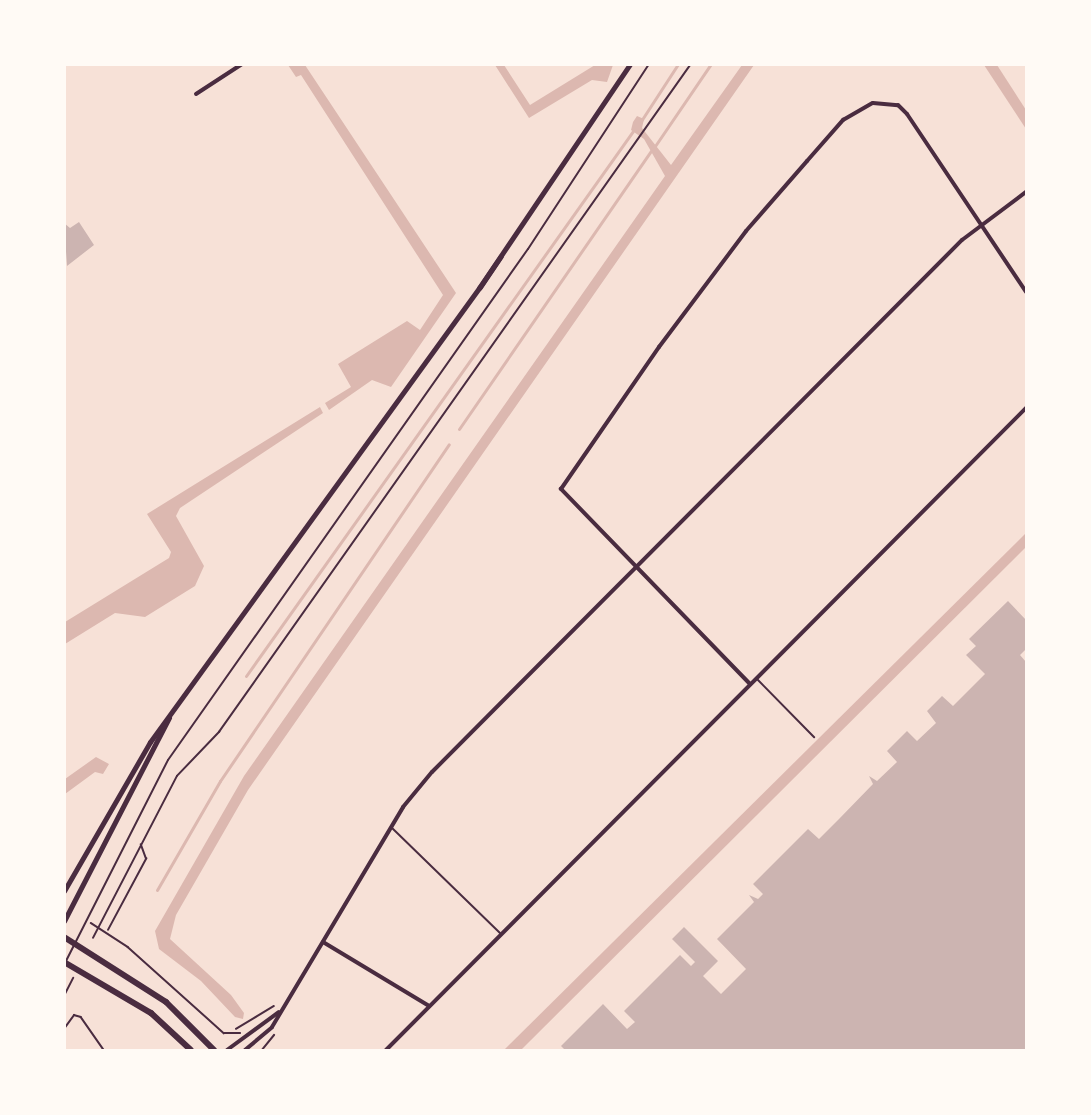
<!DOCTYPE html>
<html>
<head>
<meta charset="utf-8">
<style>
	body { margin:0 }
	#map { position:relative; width:1091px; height:1115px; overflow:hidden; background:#f7e1d7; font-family:Merriweather,serif }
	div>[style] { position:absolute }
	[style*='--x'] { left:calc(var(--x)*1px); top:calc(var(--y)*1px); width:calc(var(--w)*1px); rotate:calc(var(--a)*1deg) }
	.water>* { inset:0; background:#dcb8b0 }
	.stream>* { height:3px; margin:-1.5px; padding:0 1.5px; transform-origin:1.5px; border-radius:1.5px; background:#dcb8b0 }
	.building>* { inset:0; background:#ccb4b1 }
	.path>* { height:1.5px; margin:-0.75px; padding:0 0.75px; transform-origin:0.75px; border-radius:0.75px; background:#4a2c40 }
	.service>* { height:2px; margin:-1px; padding:0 1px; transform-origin:1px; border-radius:1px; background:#4a2c40 }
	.minor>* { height:4px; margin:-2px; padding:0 2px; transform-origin:2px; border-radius:2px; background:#4a2c40 }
	.secondary>* { height:5px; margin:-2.5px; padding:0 2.5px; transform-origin:2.5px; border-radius:2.5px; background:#4a2c40 }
	.primary>* { height:6px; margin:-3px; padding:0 3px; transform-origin:3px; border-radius:3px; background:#4a2c40 }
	span { translate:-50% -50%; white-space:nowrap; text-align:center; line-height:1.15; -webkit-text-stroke:5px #fffaf5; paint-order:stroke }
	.frame { position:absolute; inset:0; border:66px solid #fffaf5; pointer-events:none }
</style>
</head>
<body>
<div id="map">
	<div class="water">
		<i style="clip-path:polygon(288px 65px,305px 65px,456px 293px,391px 387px,372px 380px,329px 410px,325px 403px,351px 387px,338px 364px,407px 321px,420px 330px,443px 295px,301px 75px,296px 77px)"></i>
		<i style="clip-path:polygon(495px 65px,504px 65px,530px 105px,595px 65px,613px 65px,607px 82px,592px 80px,529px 118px)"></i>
		<i style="clip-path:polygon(742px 65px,754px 65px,248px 790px,176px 915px,170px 939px,231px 995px,244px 1013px,243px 1019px,235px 1017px,201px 981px,159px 949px,155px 931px,244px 776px,665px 176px,644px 139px,631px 130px,633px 122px,637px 116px,644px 119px,642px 128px,671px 165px)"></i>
		<i style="clip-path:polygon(984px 65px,997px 65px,1026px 110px,1026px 129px)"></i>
		<i style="clip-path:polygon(320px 407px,323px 413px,180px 508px,176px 516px,204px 566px,195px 586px,145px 617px,115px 613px,65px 644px,65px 622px,169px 558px,171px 552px,147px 514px)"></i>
		<i style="clip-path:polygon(1026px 533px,1026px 547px,521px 1050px,504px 1050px)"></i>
		<i style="clip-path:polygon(96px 757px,109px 764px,103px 774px,95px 772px,65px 794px,65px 779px)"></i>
	</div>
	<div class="stream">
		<i style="--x:641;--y:121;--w:68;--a:-57"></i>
		<i style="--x:655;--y:146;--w:99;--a:-55.7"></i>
		<i style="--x:459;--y:429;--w:338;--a:-55.4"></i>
		<i style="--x:246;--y:676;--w:668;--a:-54.62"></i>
		<i style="--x:157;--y:890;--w:126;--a:-60"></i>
		<i style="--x:220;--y:781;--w:407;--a:-55.8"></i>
	</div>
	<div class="building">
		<i style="clip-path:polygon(79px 222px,94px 245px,67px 266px,64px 223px,70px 228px)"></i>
		<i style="clip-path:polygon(1008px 601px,1026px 620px,1026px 649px,1020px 655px,1026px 662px,1026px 1050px,565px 1050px,561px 1046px,603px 1004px,627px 1029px,635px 1022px,624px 1011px,680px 955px,691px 966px,695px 962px,672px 939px,684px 927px,718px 961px,703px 976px,721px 994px,746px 969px,717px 939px,754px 902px,749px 895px,758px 899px,763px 894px,753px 884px,808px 829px,819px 839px,839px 819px,873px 784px,869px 776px,877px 781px,897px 762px,887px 751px,907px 731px,917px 741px,936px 723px,927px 711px,942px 696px,953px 706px,985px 674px,966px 655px,976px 646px,969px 639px)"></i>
	</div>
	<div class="path">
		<i style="--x:91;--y:923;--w:44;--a:33"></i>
		<i style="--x:128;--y:947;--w:129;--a:41.9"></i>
		<i style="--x:224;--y:1033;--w:16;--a:0"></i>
		<i style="--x:108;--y:930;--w:81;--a:-61.8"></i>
		<i style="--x:146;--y:859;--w:15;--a:-110"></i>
		<i style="--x:93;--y:938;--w:182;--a:-62.6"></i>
		<i style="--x:177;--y:776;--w:61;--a:-46.3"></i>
		<i style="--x:219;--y:732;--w:818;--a:-54.76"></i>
		<i style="--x:64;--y:996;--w:20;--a:-63"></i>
		<i style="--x:64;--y:1029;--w:17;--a:-54"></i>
		<i style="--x:74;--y:1015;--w:7;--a:16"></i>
		<i style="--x:81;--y:1017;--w:40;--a:55.1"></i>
		<i style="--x:236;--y:1029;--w:44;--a:-31.2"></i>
		<i style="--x:262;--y:1050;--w:19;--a:-51"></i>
	</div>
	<div class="service">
		<i style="--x:756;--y:678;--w:83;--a:45.5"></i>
		<i style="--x:391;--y:827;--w:152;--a:44.2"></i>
		<i style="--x:66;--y:961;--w:225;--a:-63.1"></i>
		<i style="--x:168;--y:760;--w:625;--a:-54.84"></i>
		<i style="--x:528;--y:249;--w:221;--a:-56.8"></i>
	</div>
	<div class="minor">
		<i style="--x:196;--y:94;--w:55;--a:-33.1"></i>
		<i style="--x:750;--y:684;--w:272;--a:-134.1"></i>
		<i style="--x:561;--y:489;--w:173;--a:-55.4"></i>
		<i style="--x:659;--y:347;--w:145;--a:-53.1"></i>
		<i style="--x:746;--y:231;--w:93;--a:-48.9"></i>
		<i style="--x:807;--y:161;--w:55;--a:-48.7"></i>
		<i style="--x:843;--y:120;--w:34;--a:-30"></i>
		<i style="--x:873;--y:103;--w:25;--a:5"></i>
		<i style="--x:898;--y:105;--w:13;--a:45"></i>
		<i style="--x:907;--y:114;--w:214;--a:56.2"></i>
		<i style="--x:323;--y:942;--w:124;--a:31.1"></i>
		<i style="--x:227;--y:1050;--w:64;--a:-36.2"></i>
		<i style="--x:245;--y:1050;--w:35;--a:-40"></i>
		<i style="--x:272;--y:1027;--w:256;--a:-59.2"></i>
		<i style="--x:403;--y:807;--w:45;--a:-50.4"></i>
		<i style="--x:432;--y:772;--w:751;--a:-45.11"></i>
		<i style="--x:962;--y:240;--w:80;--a:-36.9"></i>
		<i style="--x:386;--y:1050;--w:907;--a:-45.09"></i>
	</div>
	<div class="secondary">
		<i style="--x:480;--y:287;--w:37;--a:-56"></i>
		<i style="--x:64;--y:891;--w:172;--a:-60"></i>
		<i style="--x:150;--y:742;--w:561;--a:-54.07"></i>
		<i style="--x:479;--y:288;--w:270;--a:-56"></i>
		<i style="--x:64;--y:921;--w:229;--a:-62.7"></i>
	</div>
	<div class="primary">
		<i style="--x:64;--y:937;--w:121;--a:32.5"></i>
		<i style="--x:166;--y:1002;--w:68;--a:45"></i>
		<i style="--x:64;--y:962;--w:101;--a:30.4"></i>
		<i style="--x:151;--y:1013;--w:54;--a:42.8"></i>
	</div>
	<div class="frame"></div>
</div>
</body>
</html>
